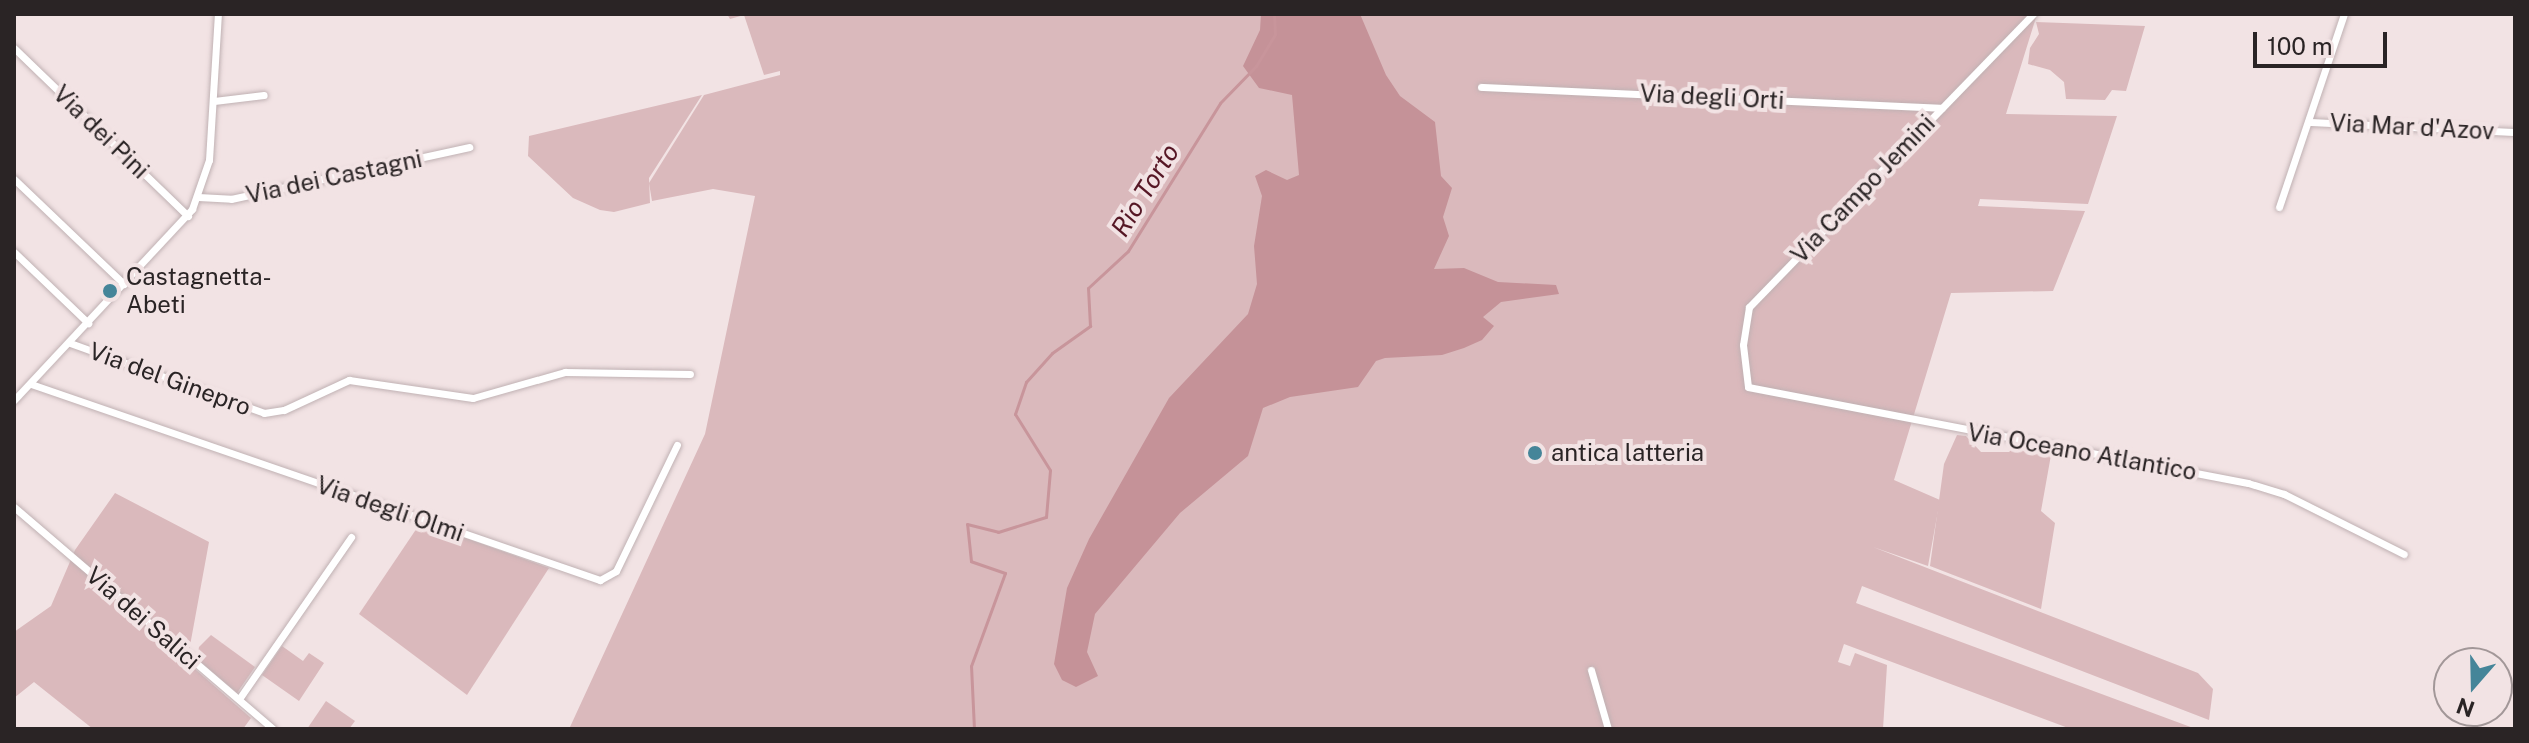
<!DOCTYPE html>
<html>
<head>
<meta charset="utf-8">
<style>
	body { margin:0 }
	#map { position:relative; width:2529px; height:743px; overflow:hidden; background:#f2e3e4; font-family:"Public Sans",sans-serif }
	div>[style] { position:absolute }
	[style*='--x'] { left:calc(var(--x)*1px); top:calc(var(--y)*1px); width:calc(var(--w)*1px); rotate:calc(var(--a)*1deg) }
	.green>* { inset:0; background:#dab9bc }
	.forest>* { inset:0; background:#c59298 }
	.stream>* { height:3px; margin:-1.5px; padding:0 1.5px; transform-origin:1.5px; border-radius:1.5px; background:#c8959b }
	.roads { filter:drop-shadow(0 0 2px #c0b1b3) drop-shadow(0 0 2px #c0b1b3) }
	.minor>* { height:7px; margin:-3.5px; padding:0 3.5px; transform-origin:3.5px; border-radius:3.5px; background:#fff }
	.dots>* { width:22px; height:22px; translate:-50% -50%; box-sizing:border-box; border:4px solid #f2e3e4; border-radius:50% }
	span { translate:-50% -50%; white-space:nowrap; text-align:center; line-height:1.15; -webkit-text-stroke:8px #f2e3e4; paint-order:stroke }
	.street-label { font-size:24px; color:#2a2425 }
	.poi-label { font-size:24px; color:#2a2425 }
	.left { translate:0 -50%; text-align:left }
	.water-label { font-size:26px; color:#561725; font-style:italic }
	.frame { position:absolute; inset:0; border:16px solid #2a2425; pointer-events:none }
	.north { position:absolute; left:2433px; top:647px; width:80px; height:80px; box-sizing:border-box; background:#f2e3e4; border:2px solid #a29798; border-radius:50%; rotate:200deg; font-size:22px; font-weight:700; line-height:32px; text-align:center; color:#2a2425 }
	.north::after { content:''; display:block; margin:auto; width:28px; height:36px; background:#458599; clip-path:polygon(50% 0,100% 100%,50% 72%,0 100%) }
	.scale { position:absolute; left:2253px; top:32px; width:134px; height:36px; box-sizing:border-box; border:4px solid #2a2425; border-top:0; padding-left:10px; font-size:24px; line-height:28px; white-space:nowrap; color:#2a2425; -webkit-text-stroke:6px #f2e3e4; paint-order:stroke }
</style>
</head>
<body>
<div id="map">
	<div class="green">
		<i style="clip-path:polygon(727px 14px,2037px 14px,2006px 114px,2117px 116px,2088px 204px,1980px 199px,1978px 206px,2085px 211px,2053px 291px,1951px 293px,1894px 480px,1940px 500px,1928px 566px,1873px 547px,2198px 673px,2213px 689px,2209px 720px,1862px 586px,1856px 603px,2196px 729px,2071px 729px,1844px 644px,1838px 662px,1850px 666px,1855px 653px,1887px 665px,1883px 729px,548px 729px,570px 727px,705px 434px,755px 196px,713px 189px,652px 201px,649px 183px,704px 95px,780px 75px,780px 71px,764px 75px,744px 15px,730px 19px)"></i>
		<i style="clip-path:polygon(2036px 22px,2145px 26px,2126px 91px,2112px 90px,2105px 100px,2066px 99px,2064px 82px,2050px 70px,2028px 64px,2030px 48px,2039px 34px)"></i>
		<i style="clip-path:polygon(702px 95px,649px 178px,650px 203px,614px 212px,600px 210px,573px 198px,528px 156px,529px 136px)"></i>
		<i style="clip-path:polygon(1957px 435px,1966px 436px,1981px 452px,2009px 452px,2015px 446px,2051px 455px,2041px 511px,2055px 523px,2041px 609px,1930px 566px,1944px 464px)"></i>
		<i style="clip-path:polygon(115px 493px,209px 542px,187px 662px,251px 718px,243px 729px,93px 729px,34px 682px,14px 698px,14px 632px,51px 606px,75px 550px)"></i>
		<i style="clip-path:polygon(421px 522px,549px 568px,467px 695px,359px 614px)"></i>
		<i style="clip-path:polygon(211px 635px,255px 667px,237px 693px,197px 659px,199px 647px)"></i>
		<i style="clip-path:polygon(282px 646px,303px 661px,309px 653px,324px 663px,299px 701px,262px 675px)"></i>
		<i style="clip-path:polygon(326px 701px,355px 721px,349px 729px,307px 729px)"></i>
	</div>
	<div class="forest">
		<i style="clip-path:polygon(1261px 14px,1360px 14px,1386px 75px,1400px 96px,1435px 122px,1441px 176px,1452px 188px,1443px 217px,1449px 236px,1434px 269px,1464px 268px,1498px 282px,1556px 285px,1559px 294px,1501px 302px,1483px 317px,1494px 326px,1482px 340px,1464px 348px,1442px 355px,1385px 358px,1376px 361px,1358px 387px,1290px 397px,1263px 408px,1248px 456px,1180px 513px,1095px 614px,1087px 652px,1098px 676px,1076px 687px,1062px 680px,1054px 664px,1067px 588px,1089px 539px,1169px 398px,1248px 314px,1257px 284px,1254px 246px,1262px 196px,1255px 176px,1266px 170px,1287px 180px,1299px 175px,1292px 95px,1259px 88px,1243px 66px,1260px 30px)"></i>
	</div>
	<div class="stream">
		<i style="--x:974;--y:729;--w:63;--a:-92.7"></i>
		<i style="--x:971;--y:666;--w:99;--a:-69.9"></i>
		<i style="--x:1005;--y:573;--w:36;--a:-161"></i>
		<i style="--x:971;--y:561;--w:37;--a:-96"></i>
		<i style="--x:967;--y:524;--w:32;--a:14"></i>
		<i style="--x:998;--y:532;--w:50;--a:-17.4"></i>
		<i style="--x:1046;--y:517;--w:47;--a:-85.1"></i>
		<i style="--x:1050;--y:470;--w:66;--a:-122"></i>
		<i style="--x:1015;--y:414;--w:34;--a:-71"></i>
		<i style="--x:1026;--y:382;--w:39;--a:-48"></i>
		<i style="--x:1052;--y:353;--w:47;--a:-35.4"></i>
		<i style="--x:1090;--y:326;--w:38;--a:-93"></i>
		<i style="--x:1088;--y:288;--w:54;--a:-42.8"></i>
		<i style="--x:1128;--y:251;--w:174;--a:-58.1"></i>
		<i style="--x:1220;--y:103;--w:52;--a:-45.8"></i>
		<i style="--x:1256;--y:66;--w:37;--a:-59"></i>
		<i style="--x:1275;--y:34;--w:20;--a:-93"></i>
	</div>
	<div class="roads">
		<div class="minor">
			<i style="--x:2033;--y:14;--w:408;--a:134.1"></i>
			<i style="--x:1749;--y:307;--w:38;--a:99"></i>
			<i style="--x:1743;--y:345;--w:42;--a:83.2"></i>
			<i style="--x:1748;--y:387;--w:509;--a:10.87"></i>
			<i style="--x:2248;--y:483;--w:38;--a:17"></i>
			<i style="--x:2284;--y:494;--w:134;--a:26.6"></i>
			<i style="--x:14;--y:48;--w:242;--a:44"></i>
			<i style="--x:1481;--y:87;--w:461;--a:2.6"></i>
			<i style="--x:214;--y:101;--w:50;--a:-6.8"></i>
			<i style="--x:2309;--y:122;--w:206;--a:2.8"></i>
			<i style="--x:14;--y:179;--w:152;--a:43.7"></i>
			<i style="--x:198;--y:197;--w:33;--a:3"></i>
			<i style="--x:231;--y:199;--w:244;--a:-12.3"></i>
			<i style="--x:2279;--y:207;--w:204;--a:-71.4"></i>
			<i style="--x:14;--y:252;--w:103;--a:43.8"></i>
			<i style="--x:70;--y:343;--w:206;--a:19.8"></i>
			<i style="--x:264;--y:413;--w:20;--a:-9"></i>
			<i style="--x:284;--y:410;--w:72;--a:-24.8"></i>
			<i style="--x:349;--y:380;--w:125;--a:8.3"></i>
			<i style="--x:473;--y:398;--w:96;--a:-15.8"></i>
			<i style="--x:565;--y:372;--w:125;--a:0.9"></i>
			<i style="--x:31;--y:384;--w:602;--a:19.01"></i>
			<i style="--x:600;--y:580;--w:18;--a:-29"></i>
			<i style="--x:616;--y:571;--w:140;--a:-64.2"></i>
			<i style="--x:14;--y:400;--w:261;--a:-47"></i>
			<i style="--x:192;--y:209;--w:52;--a:-70.9"></i>
			<i style="--x:209;--y:160;--w:146;--a:-86.5"></i>
			<i style="--x:14;--y:507;--w:341;--a:40.6"></i>
			<i style="--x:1591;--y:670;--w:61;--a:73.9"></i>
			<i style="--x:239;--y:699;--w:197;--a:-55.3"></i>
		</div>
	</div>
	<div class="dots">
		<i style="left:110px;top:291px;background:#458599"></i>
		<i style="left:1535px;top:453px;background:#458599"></i>
	</div>
	<div class="street-label">
		<span style="left:1712px;top:97px;rotate:3deg">Via degli Orti</span>
		<span style="left:2412px;top:127px;rotate:3deg">Via Mar d'Azov</span>
		<span style="left:101px;top:132px;rotate:44deg">Via dei Pini</span>
		<span style="left:334px;top:177px;rotate:-12deg">Via dei Castagni</span>
		<span style="left:1863px;top:189px;rotate:-46deg">Via Campo Jemini</span>
		<span style="left:170px;top:379px;rotate:20deg">Via del Ginepro</span>
		<span style="left:2082px;top:452px;rotate:10deg">Via Oceano Atlantico</span>
		<span style="left:390px;top:509px;rotate:19deg">Via degli Olmi</span>
		<span style="left:143px;top:618px;rotate:41deg">Via dei Salici</span>
	</div>
	<div class="poi-label">
		<span class="left" style="left:126px;top:291px">Castagnetta-<br>Abeti</span>
		<span class="left" style="left:1551px;top:453px">antica latteria</span>
	</div>
	<div class="water-label">
		<span style="left:1145px;top:190px;rotate:-58deg">Rio Torto</span>
	</div>
	<div class="frame"></div>
	<div class="north">N</div>
	<div class="scale">100 m</div>
</div>
</body>
</html>
